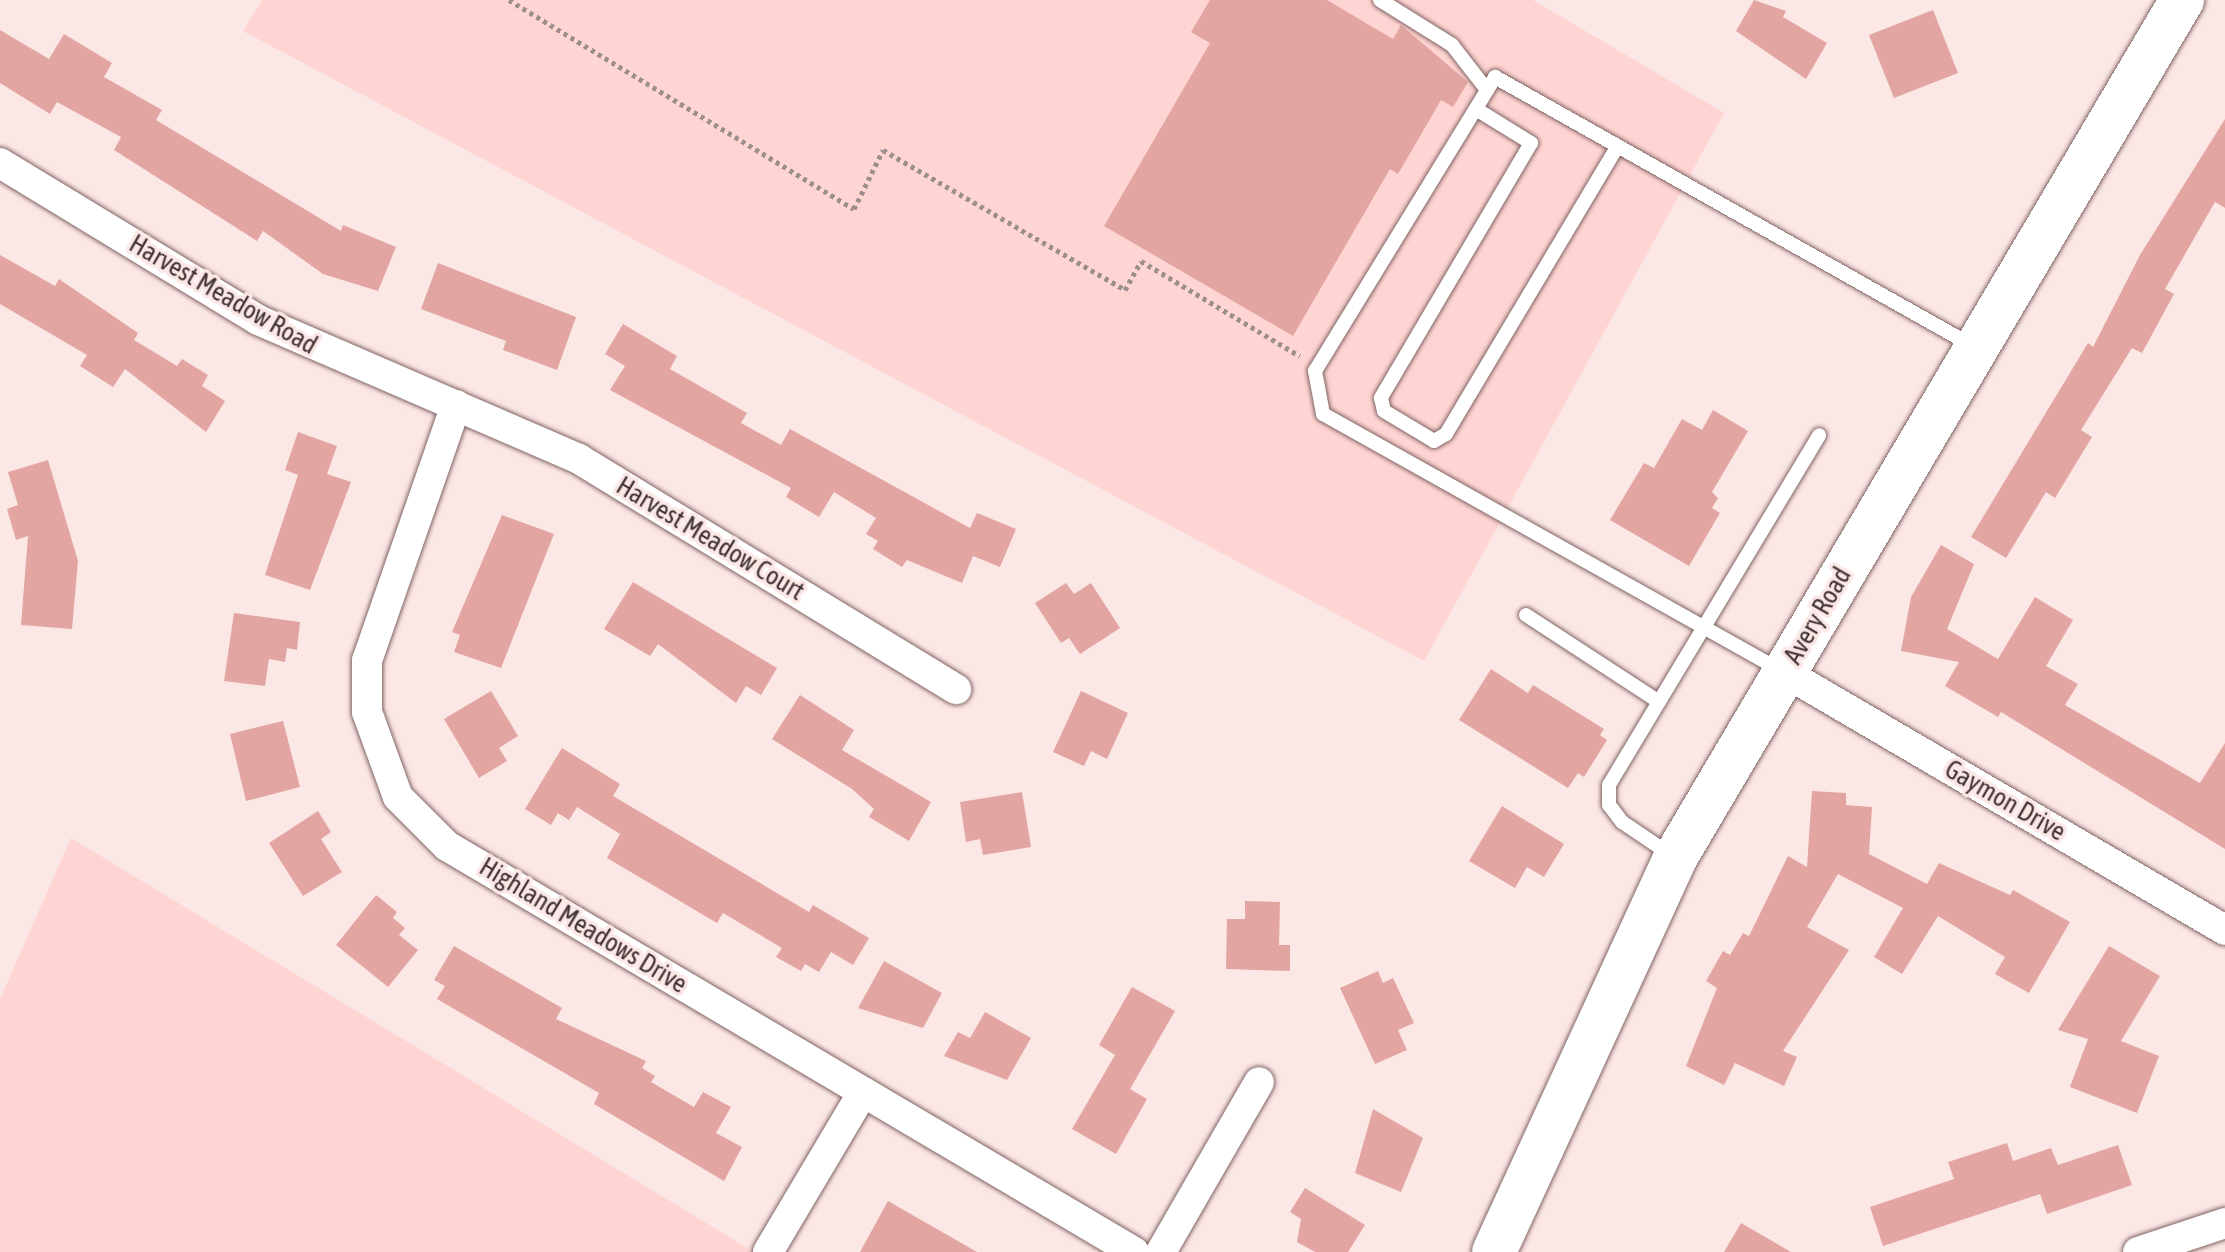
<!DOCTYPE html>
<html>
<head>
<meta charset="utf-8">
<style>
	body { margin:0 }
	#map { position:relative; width:2225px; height:1252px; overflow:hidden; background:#fbe7e6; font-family:"Asap Condensed",sans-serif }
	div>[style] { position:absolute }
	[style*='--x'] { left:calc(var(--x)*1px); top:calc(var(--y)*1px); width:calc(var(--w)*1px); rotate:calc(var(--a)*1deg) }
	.built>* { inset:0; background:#ffd5d3 }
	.building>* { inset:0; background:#e3a5a2 }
	.path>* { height:5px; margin-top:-2.5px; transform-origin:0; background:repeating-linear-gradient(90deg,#9e8d8d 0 4px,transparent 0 8px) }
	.roads { filter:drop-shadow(0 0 2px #806463) drop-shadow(0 0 2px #806463) }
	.lane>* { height:14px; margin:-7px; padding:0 7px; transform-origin:7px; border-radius:7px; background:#fff }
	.street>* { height:30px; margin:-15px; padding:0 15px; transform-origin:15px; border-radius:15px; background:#fff }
	.primary>* { height:44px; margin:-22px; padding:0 22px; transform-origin:22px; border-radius:22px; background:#fff }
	span { translate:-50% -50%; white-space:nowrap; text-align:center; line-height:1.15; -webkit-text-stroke:7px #fbe7e6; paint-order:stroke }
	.street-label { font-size:26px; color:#403333 }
</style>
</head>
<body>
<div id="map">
	<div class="built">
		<i style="clip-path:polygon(262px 0,1533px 0,1724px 113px,1424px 661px,243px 31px)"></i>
		<i style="clip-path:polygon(71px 838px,754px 1252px,0 1252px,0 999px)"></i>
	</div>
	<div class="building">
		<i style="clip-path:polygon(1210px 0,1327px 0,1393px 39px,1401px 25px,1468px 82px,1453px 107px,1441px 100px,1398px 174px,1390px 169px,1293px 336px,1104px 226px,1210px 43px,1191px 32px)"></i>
		<i style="clip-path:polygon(1754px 0,1786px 11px,1783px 17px,1827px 43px,1806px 79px,1736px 31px)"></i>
		<i style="clip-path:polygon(1933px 10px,1958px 73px,1894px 98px,1869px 35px)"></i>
		<i style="clip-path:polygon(0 30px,49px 59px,64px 34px,112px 63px,104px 77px,162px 110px,156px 120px,341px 231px,343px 225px,396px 247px,378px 291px,323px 274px,263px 231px,257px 241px,114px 150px,121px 137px,57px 102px,50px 114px,0 83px)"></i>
		<i style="clip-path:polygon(2225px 119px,2225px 208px,2215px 202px,2165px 289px,2174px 294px,2142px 353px,2132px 348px,2081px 430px,2092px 437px,2055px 498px,2046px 492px,2006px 558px,1971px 537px,2088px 343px,2093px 347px,2140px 255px)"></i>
		<i style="clip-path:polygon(0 255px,55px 286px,59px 279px,138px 333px,134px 340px,177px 366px,182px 359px,208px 375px,202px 386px,225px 401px,206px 432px,125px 369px,113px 387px,80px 366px,87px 355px,0 304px)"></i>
		<i style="clip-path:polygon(438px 263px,576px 317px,557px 370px,503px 350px,506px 341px,421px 309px)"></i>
		<i style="clip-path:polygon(623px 324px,677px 356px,670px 369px,747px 413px,741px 423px,781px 445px,790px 429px,970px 528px,977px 513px,1016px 529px,1000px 567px,973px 556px,962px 583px,907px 560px,902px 567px,873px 549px,878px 541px,866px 534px,876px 518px,834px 492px,819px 517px,786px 497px,791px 488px,610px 390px,625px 366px,605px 354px)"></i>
		<i style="clip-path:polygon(1713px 410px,1748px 431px,1712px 492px,1718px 498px,1712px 508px,1720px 513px,1689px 566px,1610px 520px,1644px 463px,1654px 468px,1682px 419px,1702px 430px)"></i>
		<i style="clip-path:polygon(298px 432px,337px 446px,327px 474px,351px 482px,310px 590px,265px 575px,298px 475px,285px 470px)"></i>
		<i style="clip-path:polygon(48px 460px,78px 561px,72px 629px,21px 625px,28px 536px,16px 540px,7px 509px,18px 505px,8px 472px)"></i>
		<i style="clip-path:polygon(502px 515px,554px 534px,501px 668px,454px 652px,460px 635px,452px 632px)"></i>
		<i style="clip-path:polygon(1941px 545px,1974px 564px,1947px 629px,1998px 659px,2035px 597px,2073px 620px,2046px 666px,2078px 684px,2065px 705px,2200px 783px,2225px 743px,2225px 849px,2001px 712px,1998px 717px,1945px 686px,1959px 662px,1901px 651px,1911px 597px)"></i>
		<i style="clip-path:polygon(633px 582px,777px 668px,761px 695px,746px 686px,736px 703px,658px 644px,650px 656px,604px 629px)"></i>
		<i style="clip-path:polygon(1066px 583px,1074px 594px,1091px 583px,1120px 628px,1080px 654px,1069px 638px,1061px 643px,1035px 603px)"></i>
		<i style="clip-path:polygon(234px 613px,300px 622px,297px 650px,287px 648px,285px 662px,269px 659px,265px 686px,224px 681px)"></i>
		<i style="clip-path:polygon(1491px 669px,1528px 693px,1533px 685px,1604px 729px,1600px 735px,1607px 740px,1584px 777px,1578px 773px,1568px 788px,1459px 720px)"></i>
		<i style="clip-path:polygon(491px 691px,518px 736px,499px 748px,507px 761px,479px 778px,444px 719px)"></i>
		<i style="clip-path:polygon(1081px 691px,1128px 713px,1107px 759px,1091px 751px,1084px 766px,1053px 752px)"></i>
		<i style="clip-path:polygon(800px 695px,854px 730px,842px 750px,931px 802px,909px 841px,869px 817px,874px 809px,852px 789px,772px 739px)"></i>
		<i style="clip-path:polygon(283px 721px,300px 787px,246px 801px,230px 734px)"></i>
		<i style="clip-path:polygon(562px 748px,620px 784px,613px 796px,809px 912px,813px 905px,869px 938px,853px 965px,831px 952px,819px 972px,805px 964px,801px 971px,776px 957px,782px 948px,723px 913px,717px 923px,607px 858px,620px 834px,577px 807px,569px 820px,558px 813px,551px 825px,525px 809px)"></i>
		<i style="clip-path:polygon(1812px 791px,1846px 793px,1846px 805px,1872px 807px,1869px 854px,1927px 884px,1939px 863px,2010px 895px,2013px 890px,2070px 922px,2029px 993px,1995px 974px,2005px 957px,1938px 916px,1902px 974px,1874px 957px,1903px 908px,1838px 874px,1807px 927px,1849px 950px,1783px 1051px,1797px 1057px,1784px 1086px,1735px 1063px,1724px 1085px,1686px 1066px,1717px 988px,1706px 981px,1723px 951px,1730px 955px,1743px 933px,1749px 936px,1788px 856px,1807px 867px)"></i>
		<i style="clip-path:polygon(1022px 792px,1031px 847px,983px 855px,980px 839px,966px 842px,960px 802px)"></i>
		<i style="clip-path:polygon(1502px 806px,1564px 844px,1544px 877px,1527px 867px,1515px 888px,1469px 861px)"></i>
		<i style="clip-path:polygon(318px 811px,331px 832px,321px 839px,342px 872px,303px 896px,269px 843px)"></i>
		<i style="clip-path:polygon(376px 895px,397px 912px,393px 918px,405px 928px,399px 935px,418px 950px,388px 987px,336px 945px)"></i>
		<i style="clip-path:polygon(1245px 901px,1280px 902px,1279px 945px,1290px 945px,1290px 971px,1226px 969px,1227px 919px,1245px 919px)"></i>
		<i style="clip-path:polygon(454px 946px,562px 1008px,556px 1019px,646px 1061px,642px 1068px,655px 1076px,651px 1082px,694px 1107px,703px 1092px,731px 1107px,716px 1133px,742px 1147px,724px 1181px,594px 1104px,599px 1093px,437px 999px,445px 986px,434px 980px)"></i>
		<i style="clip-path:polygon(2109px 946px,2160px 976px,2121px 1041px,2159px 1056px,2137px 1113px,2070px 1087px,2088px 1039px,2058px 1030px)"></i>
		<i style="clip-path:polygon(884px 961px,942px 993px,923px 1028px,858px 1008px)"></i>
		<i style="clip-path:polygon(1378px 971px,1383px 983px,1393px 978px,1414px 1023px,1398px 1030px,1407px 1050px,1375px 1064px,1340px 988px)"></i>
		<i style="clip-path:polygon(1132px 987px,1175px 1011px,1130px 1089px,1147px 1099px,1116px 1154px,1072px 1129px,1115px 1055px,1099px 1045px)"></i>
		<i style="clip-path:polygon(985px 1012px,1031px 1038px,1007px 1080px,944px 1056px,958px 1032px,970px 1038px)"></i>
		<i style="clip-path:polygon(1373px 1109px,1423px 1138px,1401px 1192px,1355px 1173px)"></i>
		<i style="clip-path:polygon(2007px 1143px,2013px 1161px,2051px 1148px,2058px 1165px,2118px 1145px,2132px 1185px,2047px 1214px,2040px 1194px,1883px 1246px,1870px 1207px,1954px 1179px,1948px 1162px)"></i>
		<i style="clip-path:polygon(1305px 1188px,1365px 1225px,1348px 1252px,1315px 1252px,1297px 1242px,1301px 1219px,1290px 1212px)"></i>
		<i style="clip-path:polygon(888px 1201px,977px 1252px,860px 1252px)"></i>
		<i style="clip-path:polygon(1741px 1223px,1791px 1252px,1724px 1252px)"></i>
	</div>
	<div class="path">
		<i style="--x:509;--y:0;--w:403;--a:31.2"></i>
		<i style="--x:854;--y:209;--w:66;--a:-63.8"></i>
		<i style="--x:883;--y:150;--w:280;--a:30"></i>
		<i style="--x:1125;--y:290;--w:33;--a:-61"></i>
		<i style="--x:1141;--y:261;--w:185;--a:30.9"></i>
	</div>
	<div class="roads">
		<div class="lane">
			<i style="--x:1380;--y:0;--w:85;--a:32"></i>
			<i style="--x:1452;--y:45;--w:57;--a:52.1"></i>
			<i style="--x:1476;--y:109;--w:65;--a:31.7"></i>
			<i style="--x:1531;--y:143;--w:296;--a:120.5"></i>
			<i style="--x:1381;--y:398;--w:13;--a:77"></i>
			<i style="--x:1384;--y:411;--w:58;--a:31"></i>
			<i style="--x:1434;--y:441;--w:14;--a:-30"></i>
			<i style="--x:1446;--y:434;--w:335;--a:-59.2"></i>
			<i style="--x:1526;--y:615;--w:158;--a:33.1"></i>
			<i style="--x:1780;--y:670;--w:524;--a:-150.74"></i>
			<i style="--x:1323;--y:414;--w:44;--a:-100.5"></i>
			<i style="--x:1315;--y:371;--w:345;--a:-58.5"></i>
			<i style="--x:1495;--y:77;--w:546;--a:29.38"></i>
			<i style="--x:1671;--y:855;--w:59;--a:-146"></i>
			<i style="--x:1622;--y:822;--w:21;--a:-127"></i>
			<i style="--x:1609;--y:805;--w:20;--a:-90"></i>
			<i style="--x:1609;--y:785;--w:408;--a:-59"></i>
		</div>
		<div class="street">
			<i style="--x:0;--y:163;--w:302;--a:31.3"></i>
			<i style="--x:258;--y:320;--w:350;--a:23.4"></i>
			<i style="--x:579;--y:459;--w:442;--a:31.4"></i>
			<i style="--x:456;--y:405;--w:270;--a:109.2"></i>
			<i style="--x:367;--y:660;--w:52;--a:90"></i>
			<i style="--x:367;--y:712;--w:90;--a:70"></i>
			<i style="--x:398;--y:797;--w:69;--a:45"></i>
			<i style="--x:447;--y:846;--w:798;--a:30.58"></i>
			<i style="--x:1784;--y:672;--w:511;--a:30.33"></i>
			<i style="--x:768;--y:1252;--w:186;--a:-59.3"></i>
			<i style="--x:1161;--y:1252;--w:196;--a:-60"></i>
			<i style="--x:2138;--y:1252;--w:92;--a:-18.4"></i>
		</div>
		<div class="primary">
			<i style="--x:1494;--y:1252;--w:434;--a:-65.3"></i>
			<i style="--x:1675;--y:858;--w:997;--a:-59.42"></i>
		</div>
	</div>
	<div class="street-label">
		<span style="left:223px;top:295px;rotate:30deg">Harvest Meadow Road</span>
		<span style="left:710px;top:539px;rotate:31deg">Harvest Meadow Court</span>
		<span style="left:1818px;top:616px;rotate:-60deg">Avery Road</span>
		<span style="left:2005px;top:801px;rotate:30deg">Gaymon Drive</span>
		<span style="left:583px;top:926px;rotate:31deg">Highland Meadows Drive</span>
	</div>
</div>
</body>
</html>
